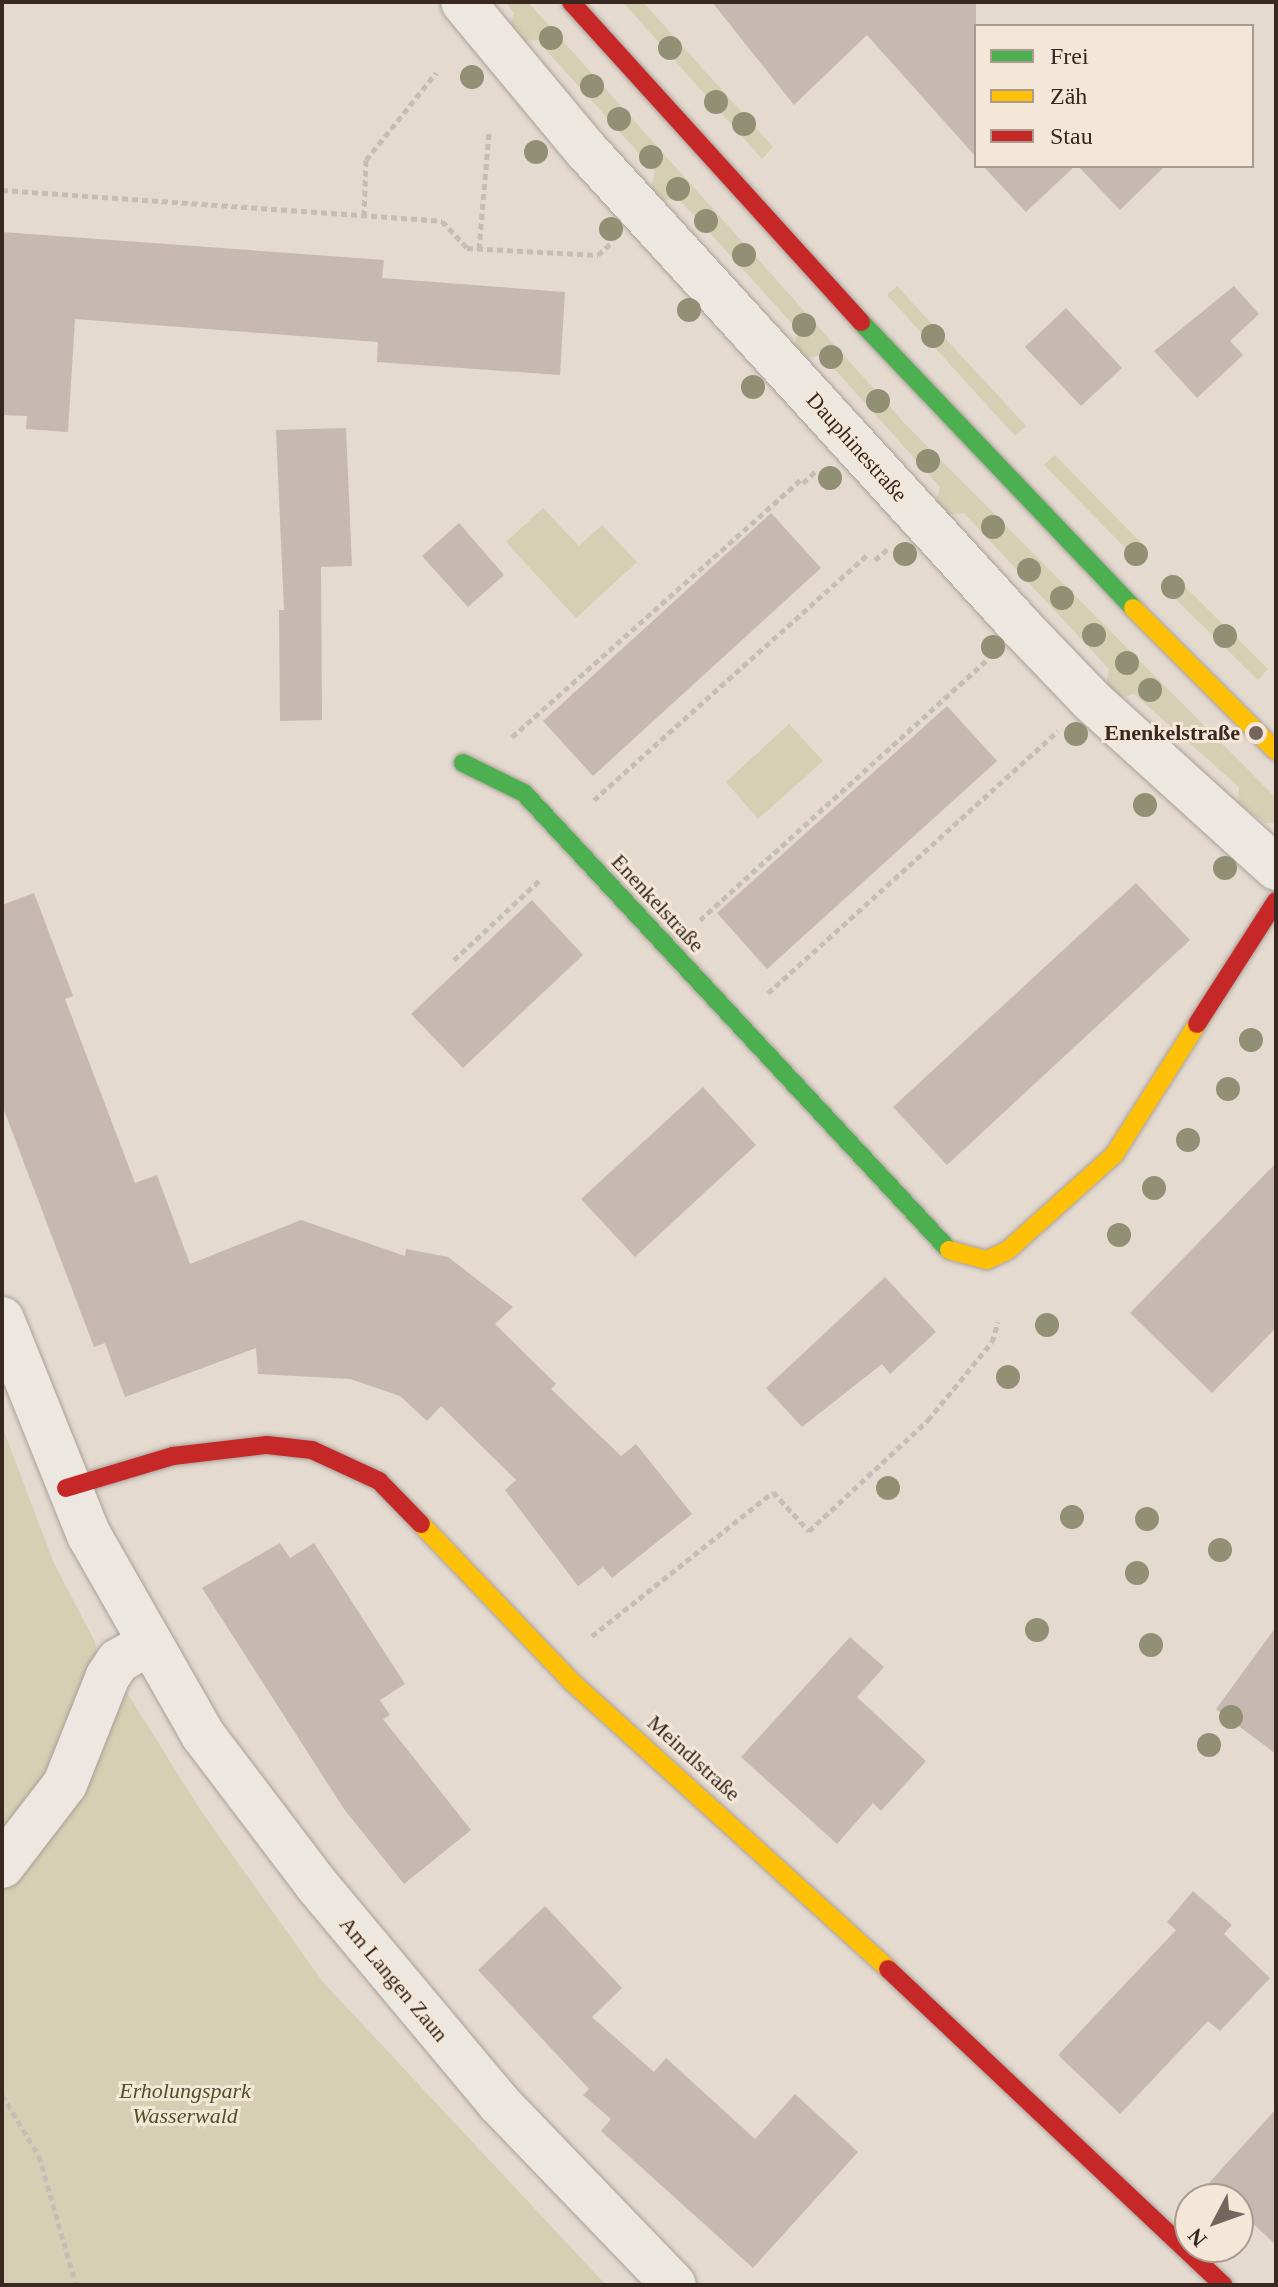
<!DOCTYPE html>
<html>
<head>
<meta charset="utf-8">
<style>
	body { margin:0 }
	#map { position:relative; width:1278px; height:2287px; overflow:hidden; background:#e4dad0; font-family:Georgia,serif }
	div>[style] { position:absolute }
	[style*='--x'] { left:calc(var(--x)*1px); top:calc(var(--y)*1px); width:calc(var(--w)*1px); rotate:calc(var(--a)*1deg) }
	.green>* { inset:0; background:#d5d0b3 }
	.building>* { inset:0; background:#c7b8b1 }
	.path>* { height:5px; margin-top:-2.5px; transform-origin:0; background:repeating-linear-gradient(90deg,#c5beb7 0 6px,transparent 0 10px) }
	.roads { filter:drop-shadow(0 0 2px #aaa098) drop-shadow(0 0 2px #aaa098) }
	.street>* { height:44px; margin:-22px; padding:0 22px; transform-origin:22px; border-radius:22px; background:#ece7e0 }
	.fast>* { height:18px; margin:-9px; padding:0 9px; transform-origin:9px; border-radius:9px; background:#4caf50 }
	.slow>* { height:18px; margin:-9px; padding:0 9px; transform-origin:9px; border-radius:9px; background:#ffc107 }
	.jam>* { height:18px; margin:-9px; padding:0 9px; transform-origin:9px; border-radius:9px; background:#c62828 }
	.trees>* { width:24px; height:24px; margin:-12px; border-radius:50%; background:#929074 }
	.dots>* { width:22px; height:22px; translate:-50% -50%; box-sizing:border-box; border:4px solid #f4e7d7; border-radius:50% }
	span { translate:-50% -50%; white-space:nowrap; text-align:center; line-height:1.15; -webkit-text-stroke:6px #f4e7d7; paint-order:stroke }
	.street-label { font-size:22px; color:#382820 }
	.poi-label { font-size:22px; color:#382820; font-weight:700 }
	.right { translate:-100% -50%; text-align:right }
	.park-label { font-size:22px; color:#4f5328; font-style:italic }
	.frame { position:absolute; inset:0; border:4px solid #382820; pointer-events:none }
	.legend { position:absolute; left:974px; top:24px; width:280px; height:144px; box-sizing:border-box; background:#f4e7d7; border:2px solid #a99b8e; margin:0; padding:10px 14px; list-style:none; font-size:24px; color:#382820 }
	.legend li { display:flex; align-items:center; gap:16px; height:40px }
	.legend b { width:40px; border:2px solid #a99b8e }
	.north { position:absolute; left:1174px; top:2183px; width:80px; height:80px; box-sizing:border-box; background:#f4e7d7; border:2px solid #a99b8e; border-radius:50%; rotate:229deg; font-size:22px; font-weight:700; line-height:32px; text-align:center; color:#382820 }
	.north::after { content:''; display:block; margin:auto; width:28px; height:36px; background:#74665e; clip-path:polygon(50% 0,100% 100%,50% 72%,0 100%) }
</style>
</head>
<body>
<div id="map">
	<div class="green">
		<i style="clip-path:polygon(505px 2px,528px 2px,907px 426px,1276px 798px,1276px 823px,1265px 823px,1238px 803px,1239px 787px,1134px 694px,1117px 698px,1106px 685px,1109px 669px,964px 513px,948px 515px,936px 501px,940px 487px,822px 355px,805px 358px,794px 346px,798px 330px,678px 198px,661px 201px,651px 188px,655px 171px,537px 40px,522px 41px,510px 28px,514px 13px)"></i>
		<i style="clip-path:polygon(623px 2px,643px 2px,773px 147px,762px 159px)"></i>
		<i style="clip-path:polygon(897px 286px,1026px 426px,1015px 436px,887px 295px)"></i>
		<i style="clip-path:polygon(1055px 455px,1147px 549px,1136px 559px,1044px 465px)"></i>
		<i style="clip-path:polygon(543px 508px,579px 546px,602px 525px,637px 562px,576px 618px,506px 542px)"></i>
		<i style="clip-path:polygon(1171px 573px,1268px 669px,1258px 680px,1160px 584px)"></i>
		<i style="clip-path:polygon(789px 724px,823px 761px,758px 819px,726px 782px)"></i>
		<i style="clip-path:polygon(2px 1426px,53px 1561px,95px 1642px,98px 1662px,64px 1756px,2px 1846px)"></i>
		<i style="clip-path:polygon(126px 1691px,199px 1808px,322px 1981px,606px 2285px,2px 2285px,2px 1889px,42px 1851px)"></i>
	</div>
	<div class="building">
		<i style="clip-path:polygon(712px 2px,976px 2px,976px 157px,867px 35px,794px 105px)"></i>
		<i style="clip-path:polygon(983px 166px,1075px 166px,1026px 212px)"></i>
		<i style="clip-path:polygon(1078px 166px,1165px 166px,1120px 210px)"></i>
		<i style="clip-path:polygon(2px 232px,384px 260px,382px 278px,565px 292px,560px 375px,377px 362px,378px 342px,75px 319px,68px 432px,26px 429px,27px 416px,2px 415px)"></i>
		<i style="clip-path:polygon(1234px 286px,1259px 314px,1230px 341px,1243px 355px,1197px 398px,1154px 351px)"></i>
		<i style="clip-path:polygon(1066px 308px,1122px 368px,1081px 406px,1025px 347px)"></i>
		<i style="clip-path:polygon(346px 428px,352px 566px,321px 567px,322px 720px,280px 721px,279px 610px,284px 610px,276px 430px)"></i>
		<i style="clip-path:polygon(771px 513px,821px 568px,593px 776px,543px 721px)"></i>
		<i style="clip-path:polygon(459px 523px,504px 575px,468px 607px,422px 556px)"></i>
		<i style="clip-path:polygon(947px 706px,997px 761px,767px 969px,717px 913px)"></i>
		<i style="clip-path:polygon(1136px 883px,1190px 940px,947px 1165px,893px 1107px)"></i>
		<i style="clip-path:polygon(34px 893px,73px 996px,65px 999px,135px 1183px,157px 1175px,190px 1264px,301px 1220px,405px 1256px,406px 1249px,448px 1257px,513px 1307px,495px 1324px,556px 1384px,551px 1389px,621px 1456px,636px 1444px,692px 1514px,612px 1578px,603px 1567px,578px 1586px,505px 1490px,516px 1480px,441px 1406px,427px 1421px,400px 1396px,350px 1379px,258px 1374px,256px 1348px,125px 1397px,105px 1343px,94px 1347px,2px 1105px,2px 905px)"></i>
		<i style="clip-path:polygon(532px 900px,583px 955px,463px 1068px,411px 1014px)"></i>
		<i style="clip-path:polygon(703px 1087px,756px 1145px,635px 1257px,581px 1199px)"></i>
		<i style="clip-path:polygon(1276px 1163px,1276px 1328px,1212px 1393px,1130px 1313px)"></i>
		<i style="clip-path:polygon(885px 1277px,936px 1332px,890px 1374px,882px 1364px,802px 1427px,766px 1388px)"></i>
		<i style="clip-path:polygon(280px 1543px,290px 1558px,314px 1543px,405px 1684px,380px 1700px,390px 1715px,383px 1719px,471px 1830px,404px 1884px,344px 1809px,202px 1588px)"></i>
		<i style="clip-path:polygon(1276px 1627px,1276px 1754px,1216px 1709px)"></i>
		<i style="clip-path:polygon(850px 1637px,884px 1667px,857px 1697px,926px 1761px,881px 1811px,873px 1803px,837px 1844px,741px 1757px)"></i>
		<i style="clip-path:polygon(1193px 1891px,1232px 1925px,1224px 1934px,1270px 1978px,1220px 2031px,1208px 2021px,1120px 2114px,1058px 2055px,1176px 1930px,1167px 1922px)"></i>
		<i style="clip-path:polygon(545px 1906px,622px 1988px,592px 2017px,654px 2072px,666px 2058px,755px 2139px,795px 2094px,858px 2152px,753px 2268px,601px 2131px,611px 2119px,583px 2095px,589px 2089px,478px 1970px)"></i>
		<i style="clip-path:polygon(1276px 2109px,1276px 2245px,1238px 2210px,1238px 2199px,1225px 2199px,1208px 2184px)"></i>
	</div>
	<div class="path">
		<i style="--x:2;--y:190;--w:441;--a:4"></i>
		<i style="--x:442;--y:221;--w:37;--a:47"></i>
		<i style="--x:467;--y:248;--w:131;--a:3.1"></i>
		<i style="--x:598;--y:255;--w:18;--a:-43"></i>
		<i style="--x:364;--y:216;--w:56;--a:-88"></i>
		<i style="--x:366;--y:160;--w:112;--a:-51.2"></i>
		<i style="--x:479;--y:249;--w:116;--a:-85.1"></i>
		<i style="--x:803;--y:483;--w:19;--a:-43"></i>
		<i style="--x:875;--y:560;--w:18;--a:-41"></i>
		<i style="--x:512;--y:737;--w:386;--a:-41.7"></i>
		<i style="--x:594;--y:800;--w:368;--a:-41.9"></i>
		<i style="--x:700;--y:920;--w:390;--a:-42.2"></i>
		<i style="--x:454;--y:960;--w:120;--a:-43"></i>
		<i style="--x:768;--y:993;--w:391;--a:-42.1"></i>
		<i style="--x:592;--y:1636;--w:231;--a:-38.5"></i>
		<i style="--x:773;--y:1492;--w:53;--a:47.3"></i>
		<i style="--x:809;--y:1531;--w:163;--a:-43"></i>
		<i style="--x:928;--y:1420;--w:101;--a:-50.6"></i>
		<i style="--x:992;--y:1342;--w:21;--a:-73"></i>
		<i style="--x:2;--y:2095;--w:71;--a:58.8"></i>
		<i style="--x:39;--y:2156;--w:134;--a:74"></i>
	</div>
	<div class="roads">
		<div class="street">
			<i style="--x:463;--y:2;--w:192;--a:50.3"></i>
			<i style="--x:586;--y:150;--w:647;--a:47.63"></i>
			<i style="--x:1022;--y:628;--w:100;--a:46.2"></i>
			<i style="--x:1091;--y:700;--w:250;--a:42.2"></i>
			<i style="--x:2;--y:1319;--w:233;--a:68.1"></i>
			<i style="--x:89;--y:1535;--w:230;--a:60.3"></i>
			<i style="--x:203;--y:1735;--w:187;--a:52.8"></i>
			<i style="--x:316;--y:1884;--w:285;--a:50.1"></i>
			<i style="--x:499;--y:2103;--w:252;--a:46.1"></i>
			<i style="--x:2;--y:1866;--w:103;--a:-52.5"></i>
			<i style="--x:65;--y:1784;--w:116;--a:-68.3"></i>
			<i style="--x:108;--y:1676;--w:18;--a:-56"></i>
			<i style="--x:118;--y:1661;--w:33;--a:-29"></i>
		</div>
		<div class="fast">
			<i style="--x:861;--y:322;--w:395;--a:46.4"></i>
			<i style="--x:463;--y:763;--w:68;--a:26.2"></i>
			<i style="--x:524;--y:793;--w:624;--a:47.08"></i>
		</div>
		<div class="slow">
			<i style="--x:1133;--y:608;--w:202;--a:45"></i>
			<i style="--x:949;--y:1250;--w:39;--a:15"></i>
			<i style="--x:987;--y:1260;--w:23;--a:-25"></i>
			<i style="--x:1008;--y:1250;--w:142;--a:-41.9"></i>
			<i style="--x:1114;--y:1155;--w:155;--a:-57.6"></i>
			<i style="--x:421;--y:1524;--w:219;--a:46.3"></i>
			<i style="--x:572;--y:1682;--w:427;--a:42.2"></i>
		</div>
		<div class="jam">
			<i style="--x:571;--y:2;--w:432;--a:47.8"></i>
			<i style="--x:1197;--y:1024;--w:146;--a:-57.3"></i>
			<i style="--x:66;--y:1488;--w:112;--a:-16.7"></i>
			<i style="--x:173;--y:1456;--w:95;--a:-6.7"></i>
			<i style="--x:267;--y:1445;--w:45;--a:6.3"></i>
			<i style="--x:312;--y:1450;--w:74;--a:24.8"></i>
			<i style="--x:379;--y:1481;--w:60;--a:45.7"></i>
			<i style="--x:888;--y:1969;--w:461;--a:43.3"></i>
		</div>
	</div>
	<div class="trees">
		<i style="left:551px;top:38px"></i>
		<i style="left:670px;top:48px"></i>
		<i style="left:472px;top:77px"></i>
		<i style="left:592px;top:86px"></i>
		<i style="left:716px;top:102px"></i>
		<i style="left:619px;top:119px"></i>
		<i style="left:744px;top:124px"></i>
		<i style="left:536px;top:152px"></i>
		<i style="left:651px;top:157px"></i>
		<i style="left:678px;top:189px"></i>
		<i style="left:706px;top:221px"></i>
		<i style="left:611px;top:229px"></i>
		<i style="left:744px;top:255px"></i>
		<i style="left:689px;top:310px"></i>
		<i style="left:804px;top:325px"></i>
		<i style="left:933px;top:336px"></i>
		<i style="left:831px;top:357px"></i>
		<i style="left:753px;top:387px"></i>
		<i style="left:878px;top:401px"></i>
		<i style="left:928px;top:461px"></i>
		<i style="left:830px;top:478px"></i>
		<i style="left:993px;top:527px"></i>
		<i style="left:905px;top:554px"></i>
		<i style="left:1136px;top:554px"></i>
		<i style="left:1029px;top:570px"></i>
		<i style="left:1173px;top:587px"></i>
		<i style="left:1062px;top:598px"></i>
		<i style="left:1094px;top:635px"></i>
		<i style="left:1225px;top:636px"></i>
		<i style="left:993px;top:647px"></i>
		<i style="left:1127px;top:663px"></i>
		<i style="left:1150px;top:690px"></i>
		<i style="left:1076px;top:734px"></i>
		<i style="left:1145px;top:805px"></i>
		<i style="left:1225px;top:868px"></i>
		<i style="left:1251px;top:1040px"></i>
		<i style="left:1228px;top:1089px"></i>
		<i style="left:1188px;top:1140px"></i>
		<i style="left:1154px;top:1188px"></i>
		<i style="left:1119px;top:1235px"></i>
		<i style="left:1047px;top:1325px"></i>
		<i style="left:1008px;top:1377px"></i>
		<i style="left:888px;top:1488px"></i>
		<i style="left:1072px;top:1517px"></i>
		<i style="left:1147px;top:1519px"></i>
		<i style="left:1220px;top:1550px"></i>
		<i style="left:1137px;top:1573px"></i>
		<i style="left:1037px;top:1630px"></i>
		<i style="left:1151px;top:1645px"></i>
		<i style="left:1231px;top:1717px"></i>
		<i style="left:1209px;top:1745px"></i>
	</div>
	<div class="dots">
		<i style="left:1256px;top:733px;background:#74665e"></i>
	</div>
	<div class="street-label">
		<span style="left:857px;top:447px;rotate:48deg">Dauphinestraße</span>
		<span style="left:658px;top:903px;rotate:47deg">Enenkelstraße</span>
		<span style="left:694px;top:1758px;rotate:42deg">Meindlstraße</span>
		<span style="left:394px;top:1979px;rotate:50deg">Am Langen Zaun</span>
	</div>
	<div class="poi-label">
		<span class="right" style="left:1240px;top:733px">Enenkelstraße</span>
	</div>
	<div class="park-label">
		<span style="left:185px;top:2103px">Erholungspark<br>Wasserwald</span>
	</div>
	<div class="frame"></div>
	<ul class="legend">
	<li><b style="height:10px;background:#4caf50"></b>Frei</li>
	<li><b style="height:10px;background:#ffc107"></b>Zäh</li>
	<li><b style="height:10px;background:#c62828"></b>Stau</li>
	</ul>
	<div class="north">N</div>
</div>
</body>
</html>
